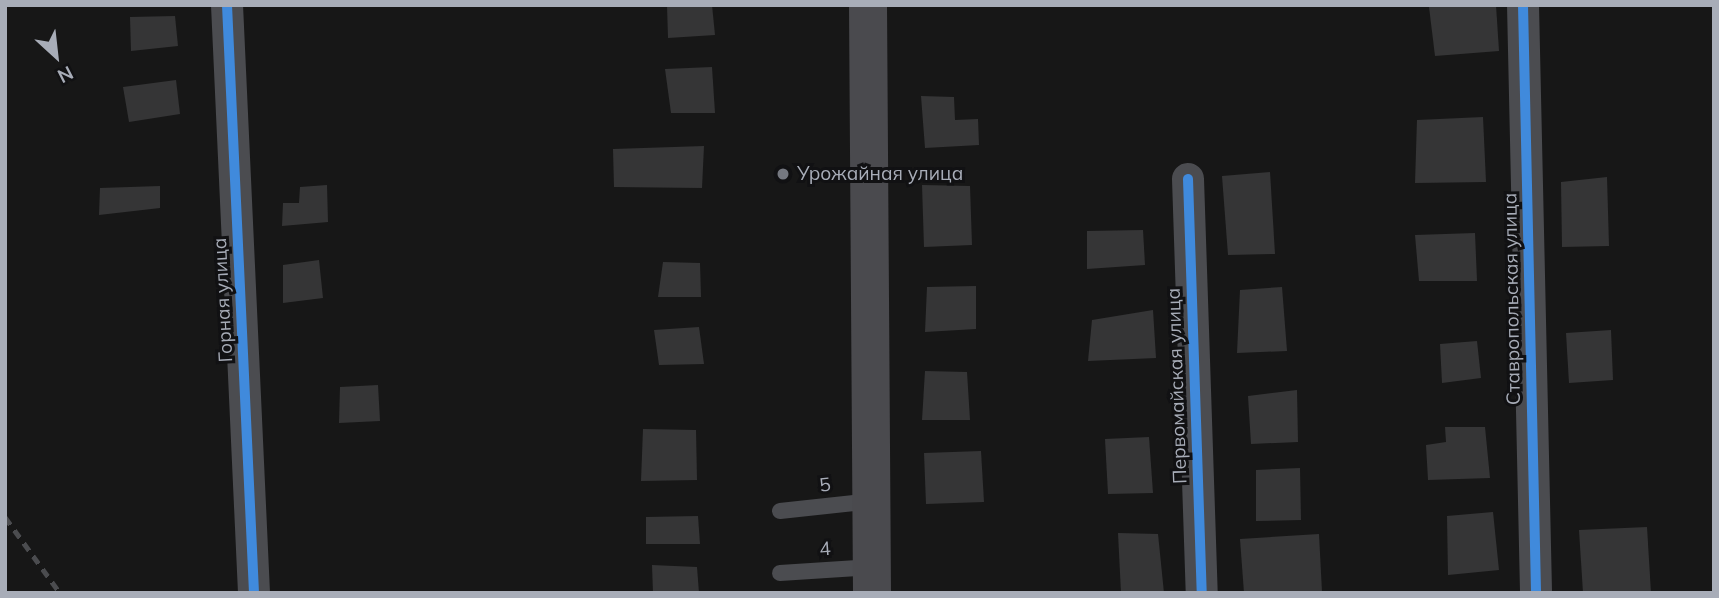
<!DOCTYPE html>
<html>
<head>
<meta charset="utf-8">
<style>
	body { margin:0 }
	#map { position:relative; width:1719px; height:598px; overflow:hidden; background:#171717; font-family:Mulish,sans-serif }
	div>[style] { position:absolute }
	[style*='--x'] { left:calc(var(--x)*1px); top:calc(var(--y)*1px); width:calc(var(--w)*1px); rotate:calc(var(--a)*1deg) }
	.building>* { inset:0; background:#353536 }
	.service>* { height:16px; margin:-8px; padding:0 8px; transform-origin:8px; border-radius:8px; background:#4b4c50 }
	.minor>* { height:32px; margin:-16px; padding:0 16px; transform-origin:16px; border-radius:16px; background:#4b4c50 }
	.secondary>* { height:38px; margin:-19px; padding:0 19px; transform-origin:19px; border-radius:19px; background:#4a4a4e }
	.rail>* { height:5px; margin-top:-2.5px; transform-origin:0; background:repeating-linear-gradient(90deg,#4b4c4f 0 9px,transparent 0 16px) }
	.cycleway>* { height:10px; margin:-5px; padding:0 5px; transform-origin:5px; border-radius:5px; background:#408adc }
	.dots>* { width:19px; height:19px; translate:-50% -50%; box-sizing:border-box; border:4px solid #111113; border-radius:50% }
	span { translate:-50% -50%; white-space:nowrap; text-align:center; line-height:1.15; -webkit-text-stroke:6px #111113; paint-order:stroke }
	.poi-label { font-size:19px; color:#a8adb8 }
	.left { translate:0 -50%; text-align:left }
	.street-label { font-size:19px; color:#a8adb8 }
	.frame { position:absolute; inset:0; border:7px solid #a8adb8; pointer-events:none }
	.north { position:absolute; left:21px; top:21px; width:70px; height:70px; -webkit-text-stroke:5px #111113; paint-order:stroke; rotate:153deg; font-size:19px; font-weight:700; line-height:28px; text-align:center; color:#a8adb8 }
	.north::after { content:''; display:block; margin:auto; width:24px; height:32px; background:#a8adb8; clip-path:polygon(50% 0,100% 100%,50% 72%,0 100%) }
</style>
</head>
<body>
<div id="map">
	<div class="building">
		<i style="clip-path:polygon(667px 5px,712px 5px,715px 35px,668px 38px)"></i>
		<i style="clip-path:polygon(1496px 5px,1499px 51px,1435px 56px,1429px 7px)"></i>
		<i style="clip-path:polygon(175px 16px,178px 46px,131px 51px,130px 17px)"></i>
		<i style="clip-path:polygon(712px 67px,715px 113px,671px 113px,665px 69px)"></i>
		<i style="clip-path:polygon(176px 80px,180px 114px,129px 122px,123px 87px)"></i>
		<i style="clip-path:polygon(921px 96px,954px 97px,955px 120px,978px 119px,979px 145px,925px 148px)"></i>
		<i style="clip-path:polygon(1483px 117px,1486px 182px,1415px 183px,1417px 120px)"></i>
		<i style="clip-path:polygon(704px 146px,702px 188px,614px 187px,613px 149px)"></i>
		<i style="clip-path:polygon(1270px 172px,1275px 254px,1228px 255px,1222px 176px)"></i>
		<i style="clip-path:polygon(1607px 177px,1609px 246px,1562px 247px,1561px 182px)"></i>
		<i style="clip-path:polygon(327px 185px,328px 222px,282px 226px,283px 203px,299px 203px,300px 187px)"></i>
		<i style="clip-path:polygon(922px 185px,970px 186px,972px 245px,924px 247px)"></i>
		<i style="clip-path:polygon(160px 186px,160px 208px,99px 215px,100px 188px)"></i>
		<i style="clip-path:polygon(1143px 230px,1145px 265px,1087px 269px,1087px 231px)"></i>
		<i style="clip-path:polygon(1475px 233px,1477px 281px,1419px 281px,1415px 235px)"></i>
		<i style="clip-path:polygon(319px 260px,323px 298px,283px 303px,283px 265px)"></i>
		<i style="clip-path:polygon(663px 262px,700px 263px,701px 297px,658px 297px)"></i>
		<i style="clip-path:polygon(976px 286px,976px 329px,925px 332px,927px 287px)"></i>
		<i style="clip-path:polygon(1282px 287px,1287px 351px,1237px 353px,1240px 290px)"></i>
		<i style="clip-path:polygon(1153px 310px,1156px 358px,1088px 361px,1092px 320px)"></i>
		<i style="clip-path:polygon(699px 327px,704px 364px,659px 365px,654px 330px)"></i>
		<i style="clip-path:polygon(1611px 330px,1613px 380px,1569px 383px,1566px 333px)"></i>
		<i style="clip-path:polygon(1477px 341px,1481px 378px,1442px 383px,1440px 344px)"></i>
		<i style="clip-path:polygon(925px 371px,967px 372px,970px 420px,922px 420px)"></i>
		<i style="clip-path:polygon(378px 385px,380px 421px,339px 423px,340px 387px)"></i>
		<i style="clip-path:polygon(1297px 390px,1298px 442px,1251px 444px,1248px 396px)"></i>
		<i style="clip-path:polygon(1445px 427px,1485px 427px,1490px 478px,1428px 480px,1426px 445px,1446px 442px)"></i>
		<i style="clip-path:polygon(643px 429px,696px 430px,697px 480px,641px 481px)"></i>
		<i style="clip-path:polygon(1149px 437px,1153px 493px,1108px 494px,1105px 439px)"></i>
		<i style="clip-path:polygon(981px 451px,984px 502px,926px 504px,924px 453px)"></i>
		<i style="clip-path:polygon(1300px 468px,1301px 520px,1256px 521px,1256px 470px)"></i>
		<i style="clip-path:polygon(1493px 512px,1499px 570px,1448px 575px,1447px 516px)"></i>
		<i style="clip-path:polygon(698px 516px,700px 544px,646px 544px,646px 517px)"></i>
		<i style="clip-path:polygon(1647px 527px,1651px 593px,1583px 593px,1579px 530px)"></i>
		<i style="clip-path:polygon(1118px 533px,1158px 534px,1164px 593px,1121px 593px)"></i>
		<i style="clip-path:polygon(1319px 534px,1322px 592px,1244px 593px,1240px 539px)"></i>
		<i style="clip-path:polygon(652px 565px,697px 567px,699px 593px,653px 593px)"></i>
	</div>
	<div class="service">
		<i style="--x:780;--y:511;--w:93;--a:-6.2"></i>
		<i style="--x:780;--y:573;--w:93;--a:-3.7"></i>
	</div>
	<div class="minor">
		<i style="--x:227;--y:5;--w:589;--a:87.37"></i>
		<i style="--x:1523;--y:5;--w:588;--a:88.73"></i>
		<i style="--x:1188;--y:179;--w:414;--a:88.1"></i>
	</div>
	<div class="secondary">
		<i style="--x:868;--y:5;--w:588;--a:89.61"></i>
	</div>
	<div class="rail">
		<i style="--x:5;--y:517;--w:94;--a:54.1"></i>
	</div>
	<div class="cycleway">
		<i style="--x:227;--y:5;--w:589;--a:87.37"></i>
		<i style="--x:1523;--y:5;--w:588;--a:88.73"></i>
		<i style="--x:1188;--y:179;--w:414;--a:88.1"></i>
	</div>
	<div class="dots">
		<i style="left:783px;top:174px;background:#757880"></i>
	</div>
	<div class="poi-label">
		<span class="left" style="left:797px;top:174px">Урожайная улица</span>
	</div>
	<div class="street-label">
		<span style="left:1512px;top:299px;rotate:-91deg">Ставропольская улица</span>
		<span style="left:223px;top:300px;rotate:-93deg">Горная улица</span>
		<span style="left:1177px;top:386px;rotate:-92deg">Первомайская улица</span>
		<span style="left:825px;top:485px;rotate:-6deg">5</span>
		<span style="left:825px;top:549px;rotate:-4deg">4</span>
	</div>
	<div class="frame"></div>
	<div class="north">N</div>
</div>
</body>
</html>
